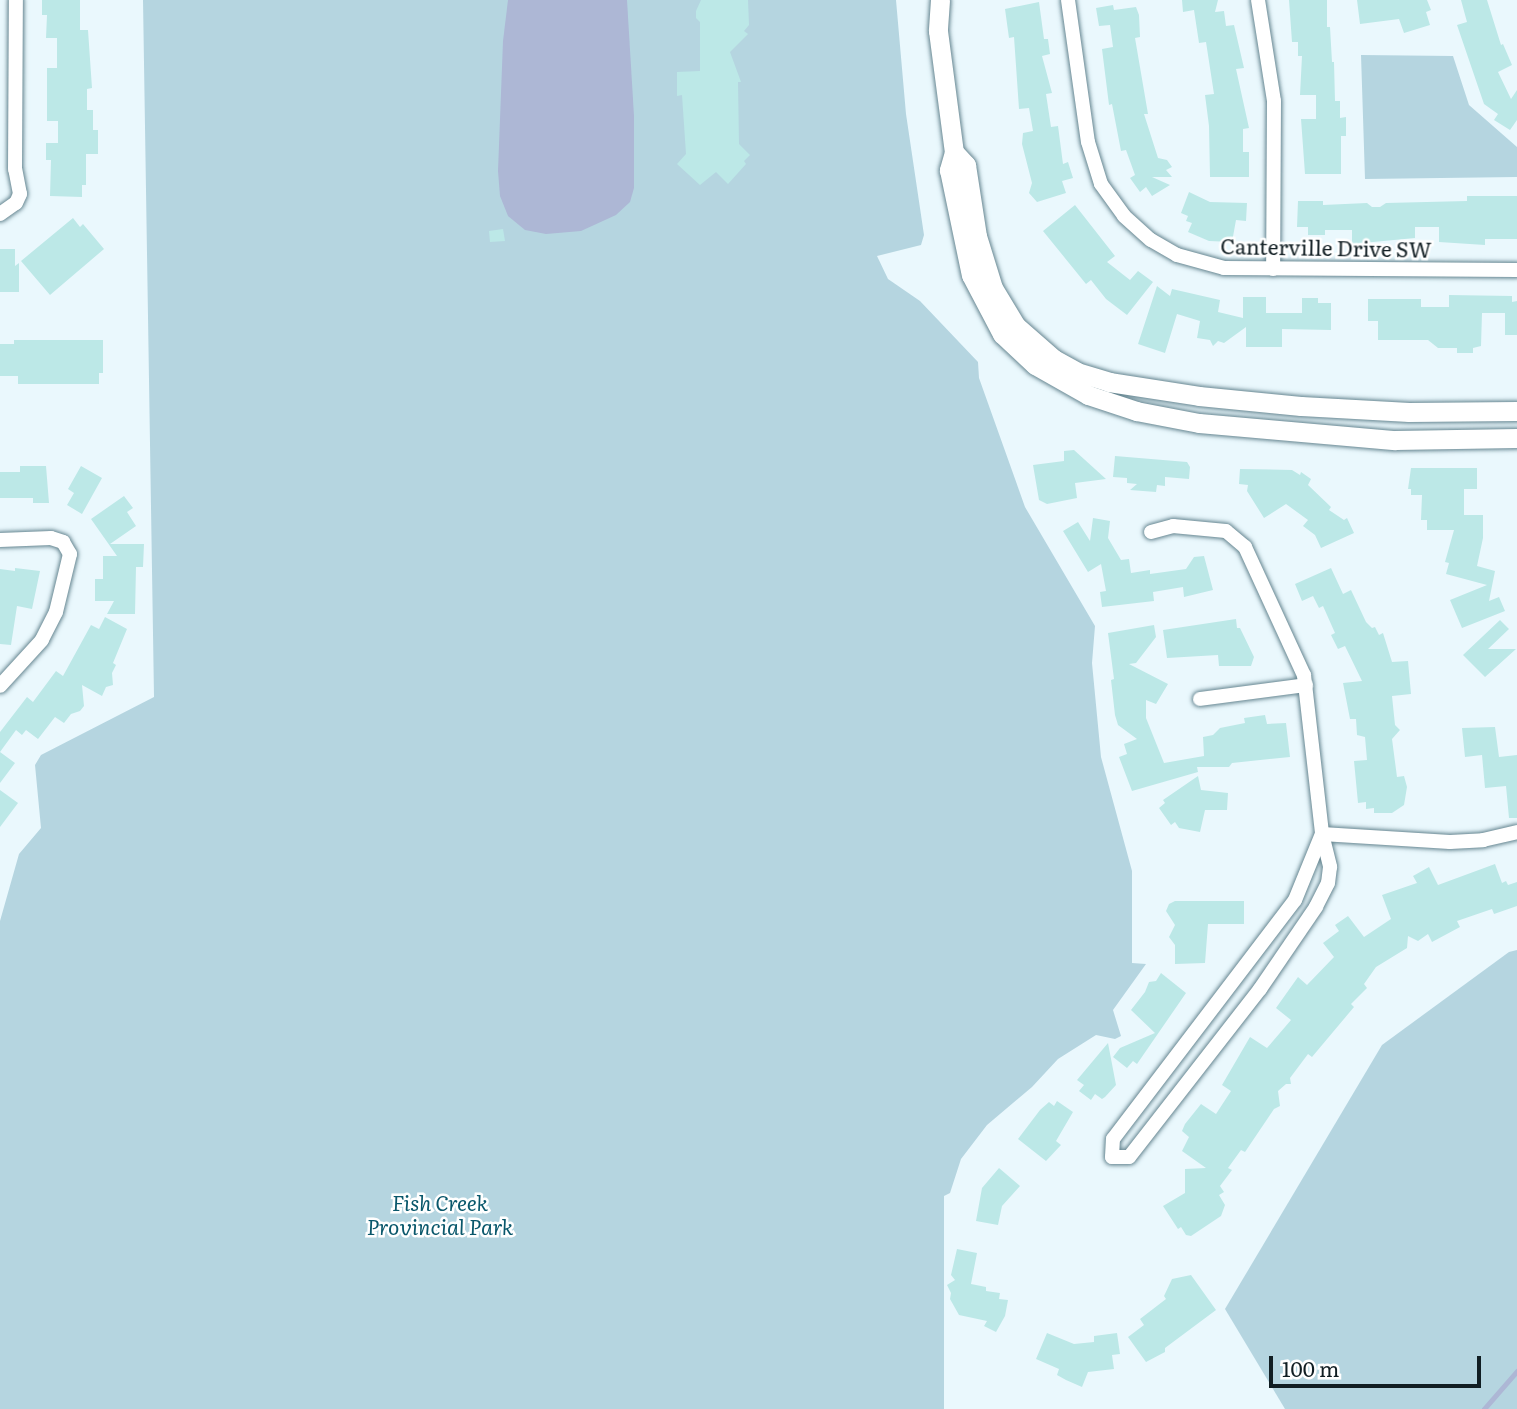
<!DOCTYPE html>
<html>
<head>
<meta charset="utf-8">
<style>
	body { margin:0 }
	#map { position:relative; width:1517px; height:1409px; overflow:hidden; background:#eaf8fd; font-family:Literata,serif }
	div>[style] { position:absolute }
	[style*='--x'] { left:calc(var(--x)*1px); top:calc(var(--y)*1px); width:calc(var(--w)*1px); rotate:calc(var(--a)*1deg) }
	.green>* { inset:0; background:#b5d5e0 }
	.water>* { inset:0; background:#adb7d5 }
	.stream>* { height:4.5px; margin:-2.25px; padding:0 2.25px; transform-origin:2.25px; border-radius:2.25px; background:#adb7d5 }
	.building>* { inset:0; background:#bce8e7 }
	.roads { filter:drop-shadow(0 0 2px #668691) drop-shadow(0 0 2px #668691) }
	.minor>* { height:14px; margin:-7px; padding:0 7px; transform-origin:7px; border-radius:7px; background:#fff }
	.secondary>* { height:19px; margin:-9.5px; padding:0 9.5px; transform-origin:9.5px; border-radius:9.5px; background:#fff }
	span { translate:-50% -50%; white-space:nowrap; text-align:center; line-height:1.15; -webkit-text-stroke:5px #fff; paint-order:stroke }
	.street-label { font-size:21px; color:#111e23 }
	.park-label { font-size:21px; color:#09576b; font-style:italic }
	.scale { position:absolute; left:1269px; top:1356px; width:212px; height:32px; box-sizing:border-box; border:4px solid #111e23; border-top:0; padding-left:9px; font-size:21px; line-height:24px; white-space:nowrap; color:#111e23; -webkit-text-stroke:5px #fff; paint-order:stroke }
</style>
</head>
<body>
<div id="map">
	<div class="green">
		<i style="clip-path:polygon(143px 0,896px 0,906px 114px,924px 235px,921px 245px,877px 256px,888px 279px,920px 301px,978px 362px,979px 378px,1025px 507px,1095px 626px,1092px 663px,1101px 757px,1132px 871px,1132px 963px,1146px 964px,1113px 1010px,1121px 1036px,1115px 1039px,1096px 1035px,1058px 1059px,1032px 1087px,987px 1125px,961px 1159px,950px 1193px,944px 1196px,944px 1409px,0 1409px,0 921px,19px 854px,41px 828px,35px 765px,41px 755px,154px 697px)"></i>
		<i style="clip-path:polygon(1361px 55px,1453px 56px,1469px 105px,1517px 147px,1517px 177px,1365px 179px)"></i>
		<i style="clip-path:polygon(1517px 950px,1517px 1409px,1285px 1409px,1225px 1309px,1382px 1045px,1509px 952px)"></i>
	</div>
	<div class="water">
		<i style="clip-path:polygon(508px 0,627px 0,634px 116px,634px 188px,630px 202px,616px 215px,581px 231px,546px 234px,525px 230px,508px 216px,500px 196px,498px 171px,503px 41px)"></i>
	</div>
	<div class="stream">
		<i style="--x:1484;--y:1409;--w:50;--a:-49"></i>
	</div>
	<div class="building">
		<i style="clip-path:polygon(42px 0,80px 0,80px 30px,88px 30px,92px 88px,87px 89px,87px 110px,93px 110px,93px 130px,98px 130px,98px 154px,86px 154px,86px 185px,82px 185px,82px 197px,50px 196px,51px 160px,46px 160px,46px 143px,58px 143px,58px 121px,47px 121px,47px 68px,57px 68px,57px 38px,46px 38px,47px 15px,42px 15px)"></i>
		<i style="clip-path:polygon(701px 0,748px 0,749px 25px,744px 31px,748px 34px,730px 52px,741px 82px,738px 82px,739px 144px,750px 155px,744px 161px,746px 164px,728px 184px,716px 172px,700px 185px,677px 164px,686px 154px,682px 95px,677px 96px,677px 72px,700px 71px,700px 22px,696px 18px,696px 11px)"></i>
		<i style="clip-path:polygon(1182px 0,1218px 0,1215px 12px,1224px 11px,1226px 26px,1234px 25px,1244px 68px,1236px 69px,1249px 128px,1243px 129px,1243px 152px,1249px 152px,1249px 177px,1210px 177px,1209px 126px,1205px 95px,1214px 94px,1206px 42px,1199px 43px,1194px 10px,1183px 12px)"></i>
		<i style="clip-path:polygon(1289px 0,1327px 0,1327px 27px,1330px 27px,1332px 62px,1334px 62px,1335px 101px,1340px 101px,1340px 118px,1346px 117px,1346px 136px,1341px 136px,1341px 174px,1305px 174px,1301px 119px,1316px 119px,1316px 95px,1300px 95px,1302px 56px,1298px 56px,1298px 42px,1292px 42px)"></i>
		<i style="clip-path:polygon(1357px 0,1427px 0,1431px 10px,1426px 12px,1430px 25px,1404px 33px,1399px 19px,1360px 24px)"></i>
		<i style="clip-path:polygon(1461px 0,1487px 0,1501px 45px,1503px 44px,1512px 65px,1498px 72px,1511px 99px,1517px 90px,1517px 120px,1510px 130px,1494px 120px,1498px 114px,1484px 104px,1457px 25px,1467px 22px)"></i>
		<i style="clip-path:polygon(1039px 2px,1044px 39px,1048px 39px,1050px 54px,1042px 56px,1052px 93px,1046px 94px,1051px 127px,1058px 126px,1063px 164px,1068px 162px,1073px 178px,1062px 181px,1066px 193px,1037px 202px,1029px 193px,1032px 183px,1022px 144px,1023px 133px,1033px 131px,1029px 108px,1019px 109px,1014px 37px,1009px 38px,1005px 9px)"></i>
		<i style="clip-path:polygon(1113px 5px,1114px 10px,1136px 7px,1139px 15px,1140px 37px,1135px 38px,1148px 114px,1144px 114px,1158px 158px,1167px 160px,1172px 167px,1166px 170px,1172px 177px,1152px 177px,1170px 185px,1152px 196px,1146px 187px,1140px 192px,1130px 178px,1135px 175px,1126px 150px,1121px 151px,1112px 104px,1109px 105px,1102px 49px,1113px 47px,1110px 25px,1099px 26px,1096px 8px)"></i>
		<i style="clip-path:polygon(1189px 192px,1210px 202px,1247px 203px,1246px 221px,1236px 220px,1232px 242px,1209px 241px,1188px 232px,1192px 223px,1186px 221px,1188px 216px,1181px 213px)"></i>
		<i style="clip-path:polygon(1467px 196px,1517px 196px,1517px 239px,1485px 239px,1485px 245px,1439px 242px,1439px 227px,1415px 227px,1415px 238px,1352px 244px,1352px 230px,1325px 230px,1325px 235px,1308px 235px,1308px 227px,1297px 227px,1298px 201px,1323px 201px,1323px 205px,1367px 203px,1372px 207px,1380px 207px,1386px 203px,1467px 201px)"></i>
		<i style="clip-path:polygon(1075px 205px,1115px 256px,1107px 262px,1130px 280px,1138px 271px,1153px 282px,1127px 315px,1106px 299px,1091px 280px,1086px 284px,1043px 231px)"></i>
		<i style="clip-path:polygon(73px 218px,80px 227px,83px 224px,104px 249px,50px 295px,21px 261px)"></i>
		<i style="clip-path:polygon(503px 229px,505px 241px,490px 242px,489px 231px)"></i>
		<i style="clip-path:polygon(0 249px,15px 249px,15px 266px,19px 263px,19px 292px,0 292px)"></i>
		<i style="clip-path:polygon(1157px 286px,1170px 296px,1172px 289px,1220px 300px,1218px 312px,1243px 318px,1243px 297px,1266px 297px,1266px 313px,1302px 313px,1302px 298px,1318px 298px,1318px 303px,1331px 303px,1331px 330px,1282px 329px,1282px 347px,1246px 347px,1246px 327px,1224px 343px,1218px 341px,1213px 346px,1210px 340px,1197px 338px,1200px 321px,1177px 314px,1165px 353px,1138px 344px)"></i>
		<i style="clip-path:polygon(1449px 295px,1512px 296px,1512px 302px,1517px 301px,1517px 335px,1505px 335px,1505px 313px,1482px 313px,1481px 346px,1473px 348px,1473px 353px,1457px 353px,1457px 348px,1438px 348px,1428px 340px,1378px 340px,1378px 321px,1368px 321px,1368px 299px,1421px 299px,1421px 307px,1449px 307px)"></i>
		<i style="clip-path:polygon(14px 340px,103px 340px,103px 373px,99px 373px,99px 384px,18px 384px,18px 376px,0 376px,0 344px,14px 344px)"></i>
		<i style="clip-path:polygon(1074px 450px,1106px 479px,1075px 483px,1077px 498px,1047px 504px,1039px 500px,1033px 465px,1064px 461px,1064px 451px)"></i>
		<i style="clip-path:polygon(1115px 456px,1187px 462px,1190px 467px,1189px 479px,1165px 477px,1165px 486px,1157px 485px,1156px 492px,1130px 490px,1137px 484px,1127px 483px,1127px 478px,1113px 477px)"></i>
		<i style="clip-path:polygon(20px 466px,46px 466px,49px 503px,33px 503px,33px 498px,0 498px,0 472px,20px 472px)"></i>
		<i style="clip-path:polygon(81px 466px,102px 478px,82px 514px,67px 505px,74px 493px,68px 489px)"></i>
		<i style="clip-path:polygon(1411px 468px,1477px 468px,1477px 489px,1464px 489px,1464px 515px,1483px 515px,1483px 538px,1477px 566px,1495px 571px,1489px 601px,1499px 597px,1505px 611px,1462px 628px,1450px 600px,1487px 585px,1446px 574px,1449px 563px,1445px 562px,1454px 530px,1427px 530px,1427px 520px,1421px 520px,1422px 495px,1411px 495px,1411px 489px,1408px 489px)"></i>
		<i style="clip-path:polygon(1240px 469px,1292px 470px,1300px 475px,1301px 472px,1311px 479px,1308px 485px,1331px 507px,1329px 510px,1344px 520px,1347px 518px,1354px 533px,1321px 548px,1315px 535px,1303px 526px,1308px 520px,1286px 504px,1264px 518px,1247px 491px,1248px 485px,1239px 484px)"></i>
		<i style="clip-path:polygon(124px 496px,133px 508px,127px 512px,136px 526px,110px 544px,144px 544px,143px 567px,136px 567px,135px 614px,107px 614px,114px 601px,95px 601px,95px 579px,103px 579px,103px 556px,117px 556px,91px 519px)"></i>
		<i style="clip-path:polygon(1093px 518px,1110px 521px,1108px 538px,1121px 560px,1129px 559px,1131px 573px,1150px 570px,1150px 574px,1186px 569px,1194px 557px,1204px 556px,1213px 590px,1184px 597px,1183px 587px,1153px 592px,1154px 601px,1102px 607px,1100px 592px,1106px 591px,1101px 564px,1088px 572px,1063px 531px,1078px 522px,1090px 541px)"></i>
		<i style="clip-path:polygon(15px 568px,40px 571px,32px 609px,17px 606px,11px 645px,0 644px,0 569px,15px 571px)"></i>
		<i style="clip-path:polygon(1331px 568px,1343px 594px,1351px 590px,1366px 622px,1372px 628px,1375px 627px,1379px 635px,1383px 633px,1392px 662px,1408px 661px,1411px 694px,1392px 696px,1395px 725px,1400px 730px,1392px 739px,1397px 777px,1404px 776px,1407px 787px,1404px 805px,1392px 813px,1374px 813px,1374px 808px,1366px 809px,1366px 802px,1358px 803px,1354px 761px,1367px 760px,1365px 737px,1357px 735px,1356px 719px,1350px 719px,1343px 683px,1362px 681px,1345px 646px,1338px 649px,1331px 635px,1335px 633px,1323px 606px,1319px 608px,1313px 596px,1302px 601px,1295px 584px)"></i>
		<i style="clip-path:polygon(105px 617px,127px 629px,113px 663px,116px 665px,112px 673px,113px 685px,106px 687px,102px 696px,82px 685px,84px 706px,80px 711px,71px 714px,64px 723px,55px 717px,38px 739px,26px 730px,22px 735px,16px 730px,0 752px,15px 763px,0 783px,0 732px,27px 697px,33px 702px,56px 671px,63px 676px,91px 625px,99px 629px)"></i>
		<i style="clip-path:polygon(1236px 619px,1237px 628px,1240px 628px,1254px 657px,1251px 666px,1219px 666px,1218px 655px,1167px 658px,1163px 630px)"></i>
		<i style="clip-path:polygon(1500px 620px,1509px 629px,1488px 649px,1516px 649px,1485px 677px,1463px 655px)"></i>
		<i style="clip-path:polygon(1154px 625px,1156px 637px,1136px 663px,1129px 664px,1168px 684px,1156px 704px,1146px 700px,1146px 718px,1164px 763px,1204px 756px,1203px 737px,1213px 735px,1220px 728px,1245px 723px,1244px 718px,1265px 715px,1267px 724px,1286px 723px,1290px 757px,1232px 763px,1229px 767px,1197px 767px,1198px 772px,1132px 791px,1119px 757px,1127px 754px,1124px 744px,1137px 739px,1118px 725px,1115px 715px,1111px 680px,1114px 679px,1108px 633px)"></i>
		<i style="clip-path:polygon(1495px 727px,1499px 757px,1517px 755px,1517px 818px,1509px 818px,1506px 786px,1485px 788px,1482px 755px,1465px 757px,1462px 728px)"></i>
		<i style="clip-path:polygon(1198px 776px,1201px 790px,1228px 793px,1227px 810px,1205px 810px,1200px 832px,1179px 828px,1175px 822px,1171px 825px,1159px 808px,1165px 803px,1163px 800px)"></i>
		<i style="clip-path:polygon(0 790px,18px 803px,0 827px)"></i>
		<i style="clip-path:polygon(1495px 864px,1502px 883px,1506px 881px,1508px 885px,1517px 882px,1517px 906px,1494px 914px,1492px 909px,1457px 921px,1460px 927px,1432px 942px,1428px 934px,1418px 941px,1408px 936px,1407px 948px,1376px 967px,1364px 984px,1367px 988px,1351px 1004px,1354px 1007px,1312px 1057px,1308px 1054px,1290px 1078px,1291px 1084px,1286px 1084px,1278px 1091px,1280px 1106px,1274px 1109px,1245px 1152px,1241px 1150px,1228px 1168px,1232px 1170px,1220px 1186px,1224px 1192px,1219px 1195px,1225px 1205px,1221px 1216px,1191px 1236px,1186px 1235px,1181px 1227px,1178px 1229px,1163px 1206px,1185px 1193px,1185px 1169px,1206px 1168px,1182px 1151px,1189px 1137px,1182px 1131px,1185px 1124px,1201px 1104px,1216px 1114px,1231px 1091px,1222px 1085px,1250px 1037px,1267px 1048px,1291px 1020px,1276px 1008px,1298px 977px,1307px 985px,1334px 957px,1323px 943px,1339px 931px,1335px 925px,1348px 916px,1364px 937px,1391px 919px,1382px 895px,1417px 883px,1413px 876px,1429px 867px,1438px 885px)"></i>
		<i style="clip-path:polygon(1175px 901px,1244px 901px,1244px 924px,1208px 924px,1205px 963px,1175px 964px,1175px 945px,1169px 937px,1175px 925px,1166px 911px,1169px 904px)"></i>
		<i style="clip-path:polygon(1161px 973px,1186px 993px,1137px 1064px,1133px 1061px,1127px 1068px,1113px 1057px,1120px 1048px,1155px 1033px,1131px 1010px,1145px 992px,1149px 982px,1156px 981px)"></i>
		<i style="clip-path:polygon(1108px 1043px,1116px 1085px,1105px 1097px,1102px 1099px,1095px 1094px,1091px 1100px,1079px 1091px,1084px 1085px,1077px 1080px)"></i>
		<i style="clip-path:polygon(1057px 1101px,1073px 1112px,1056px 1141px,1061px 1145px,1046px 1161px,1018px 1139px,1040px 1110px,1049px 1102px,1054px 1106px)"></i>
		<i style="clip-path:polygon(999px 1168px,1020px 1186px,1002px 1206px,998px 1225px,976px 1221px,982px 1188px)"></i>
		<i style="clip-path:polygon(957px 1249px,977px 1253px,971px 1284px,986px 1287px,986px 1291px,1000px 1293px,999px 1299px,1008px 1300px,1005px 1316px,996px 1332px,984px 1326px,987px 1321px,959px 1315px,950px 1299px,951px 1293px,947px 1285px,955px 1280px,951px 1275px)"></i>
		<i style="clip-path:polygon(1191px 1275px,1216px 1310px,1165px 1348px,1165px 1352px,1146px 1362px,1128px 1337px,1144px 1325px,1140px 1319px,1166px 1299px,1164px 1296px,1172px 1279px)"></i>
		<i style="clip-path:polygon(1047px 1333px,1074px 1344px,1094px 1342px,1094px 1336px,1117px 1333px,1120px 1354px,1112px 1355px,1114px 1369px,1088px 1372px,1082px 1387px,1066px 1380px,1057px 1375px,1059px 1369px,1036px 1359px)"></i>
	</div>
	<div class="roads">
		<div class="minor">
			<i style="--x:1068;--y:0;--w:143;--a:82"></i>
			<i style="--x:1088;--y:142;--w:44;--a:72.8"></i>
			<i style="--x:1101;--y:184;--w:39;--a:54"></i>
			<i style="--x:1124;--y:216;--w:36;--a:42"></i>
			<i style="--x:1151;--y:240;--w:30;--a:30"></i>
			<i style="--x:1177;--y:255;--w:49;--a:15.5"></i>
			<i style="--x:1224;--y:268;--w:293;--a:0.4"></i>
			<i style="--x:1258;--y:0;--w:102;--a:81"></i>
			<i style="--x:1274;--y:101;--w:168;--a:90.3"></i>
			<i style="--x:0;--y:214;--w:19;--a:-35"></i>
			<i style="--x:16;--y:203;--w:10;--a:-66"></i>
			<i style="--x:20;--y:194;--w:25;--a:-101"></i>
			<i style="--x:15;--y:169;--w:169;--a:-89.7"></i>
			<i style="--x:1151;--y:532;--w:23;--a:-15"></i>
			<i style="--x:1173;--y:526;--w:53;--a:5.4"></i>
			<i style="--x:1226;--y:531;--w:25;--a:40"></i>
			<i style="--x:1245;--y:547;--w:141;--a:65.3"></i>
			<i style="--x:1304;--y:675;--w:160;--a:83.5"></i>
			<i style="--x:1322;--y:834;--w:34;--a:76"></i>
			<i style="--x:1330;--y:867;--w:16;--a:97"></i>
			<i style="--x:1328;--y:883;--w:27;--a:117"></i>
			<i style="--x:1316;--y:907;--w:99;--a:124.3"></i>
			<i style="--x:1260;--y:989;--w:213;--a:127.9"></i>
			<i style="--x:1129;--y:1157;--w:17;--a:180"></i>
			<i style="--x:1112;--y:1157;--w:18;--a:-87"></i>
			<i style="--x:1113;--y:1139;--w:300;--a:-52.7"></i>
			<i style="--x:1295;--y:900;--w:71;--a:-67.8"></i>
			<i style="--x:0;--y:540;--w:51;--a:-2.2"></i>
			<i style="--x:51;--y:538;--w:13;--a:18"></i>
			<i style="--x:63;--y:542;--w:14;--a:60"></i>
			<i style="--x:70;--y:554;--w:60;--a:103.6"></i>
			<i style="--x:56;--y:612;--w:31;--a:117"></i>
			<i style="--x:42;--y:640;--w:62;--a:132.4"></i>
			<i style="--x:1200;--y:699;--w:107;--a:-7.5"></i>
			<i style="--x:1322;--y:834;--w:128;--a:3.6"></i>
			<i style="--x:1450;--y:842;--w:33;--a:-3"></i>
			<i style="--x:1483;--y:840;--w:35;--a:-13"></i>
		</div>
		<div class="secondary">
			<i style="--x:940;--y:0;--w:31;--a:94"></i>
			<i style="--x:938;--y:31;--w:122;--a:82.5"></i>
			<i style="--x:954;--y:152;--w:19;--a:106"></i>
			<i style="--x:949;--y:170;--w:107;--a:78.2"></i>
			<i style="--x:971;--y:275;--w:67;--a:62.3"></i>
			<i style="--x:1002;--y:334;--w:45;--a:43.2"></i>
			<i style="--x:1035;--y:365;--w:61;--a:29.5"></i>
			<i style="--x:1088;--y:395;--w:51;--a:18.4"></i>
			<i style="--x:1136;--y:411;--w:64;--a:10.8"></i>
			<i style="--x:1199;--y:423;--w:197;--a:5"></i>
			<i style="--x:1395;--y:440;--w:122;--a:-0.9"></i>
			<i style="--x:954;--y:152;--w:18;--a:47"></i>
			<i style="--x:966;--y:165;--w:72;--a:81.2"></i>
			<i style="--x:977;--y:236;--w:54;--a:72.9"></i>
			<i style="--x:993;--y:288;--w:44;--a:58.8"></i>
			<i style="--x:1016;--y:326;--w:50;--a:41"></i>
			<i style="--x:1054;--y:359;--w:26;--a:29"></i>
			<i style="--x:1077;--y:372;--w:34;--a:17"></i>
			<i style="--x:1109;--y:382;--w:91;--a:8.8"></i>
			<i style="--x:1199;--y:396;--w:102;--a:5.6"></i>
			<i style="--x:1301;--y:406;--w:108;--a:3.2"></i>
			<i style="--x:1409;--y:412;--w:108;--a:-0.5"></i>
		</div>
	</div>
	<div class="street-label">
		<span style="left:1326px;top:247px;rotate:1deg">Canterville Drive SW</span>
	</div>
	<div class="park-label">
		<span style="left:440px;top:1214px">Fish Creek<br>Provincial Park</span>
	</div>
	<div class="scale">100 m</div>
</div>
</body>
</html>
